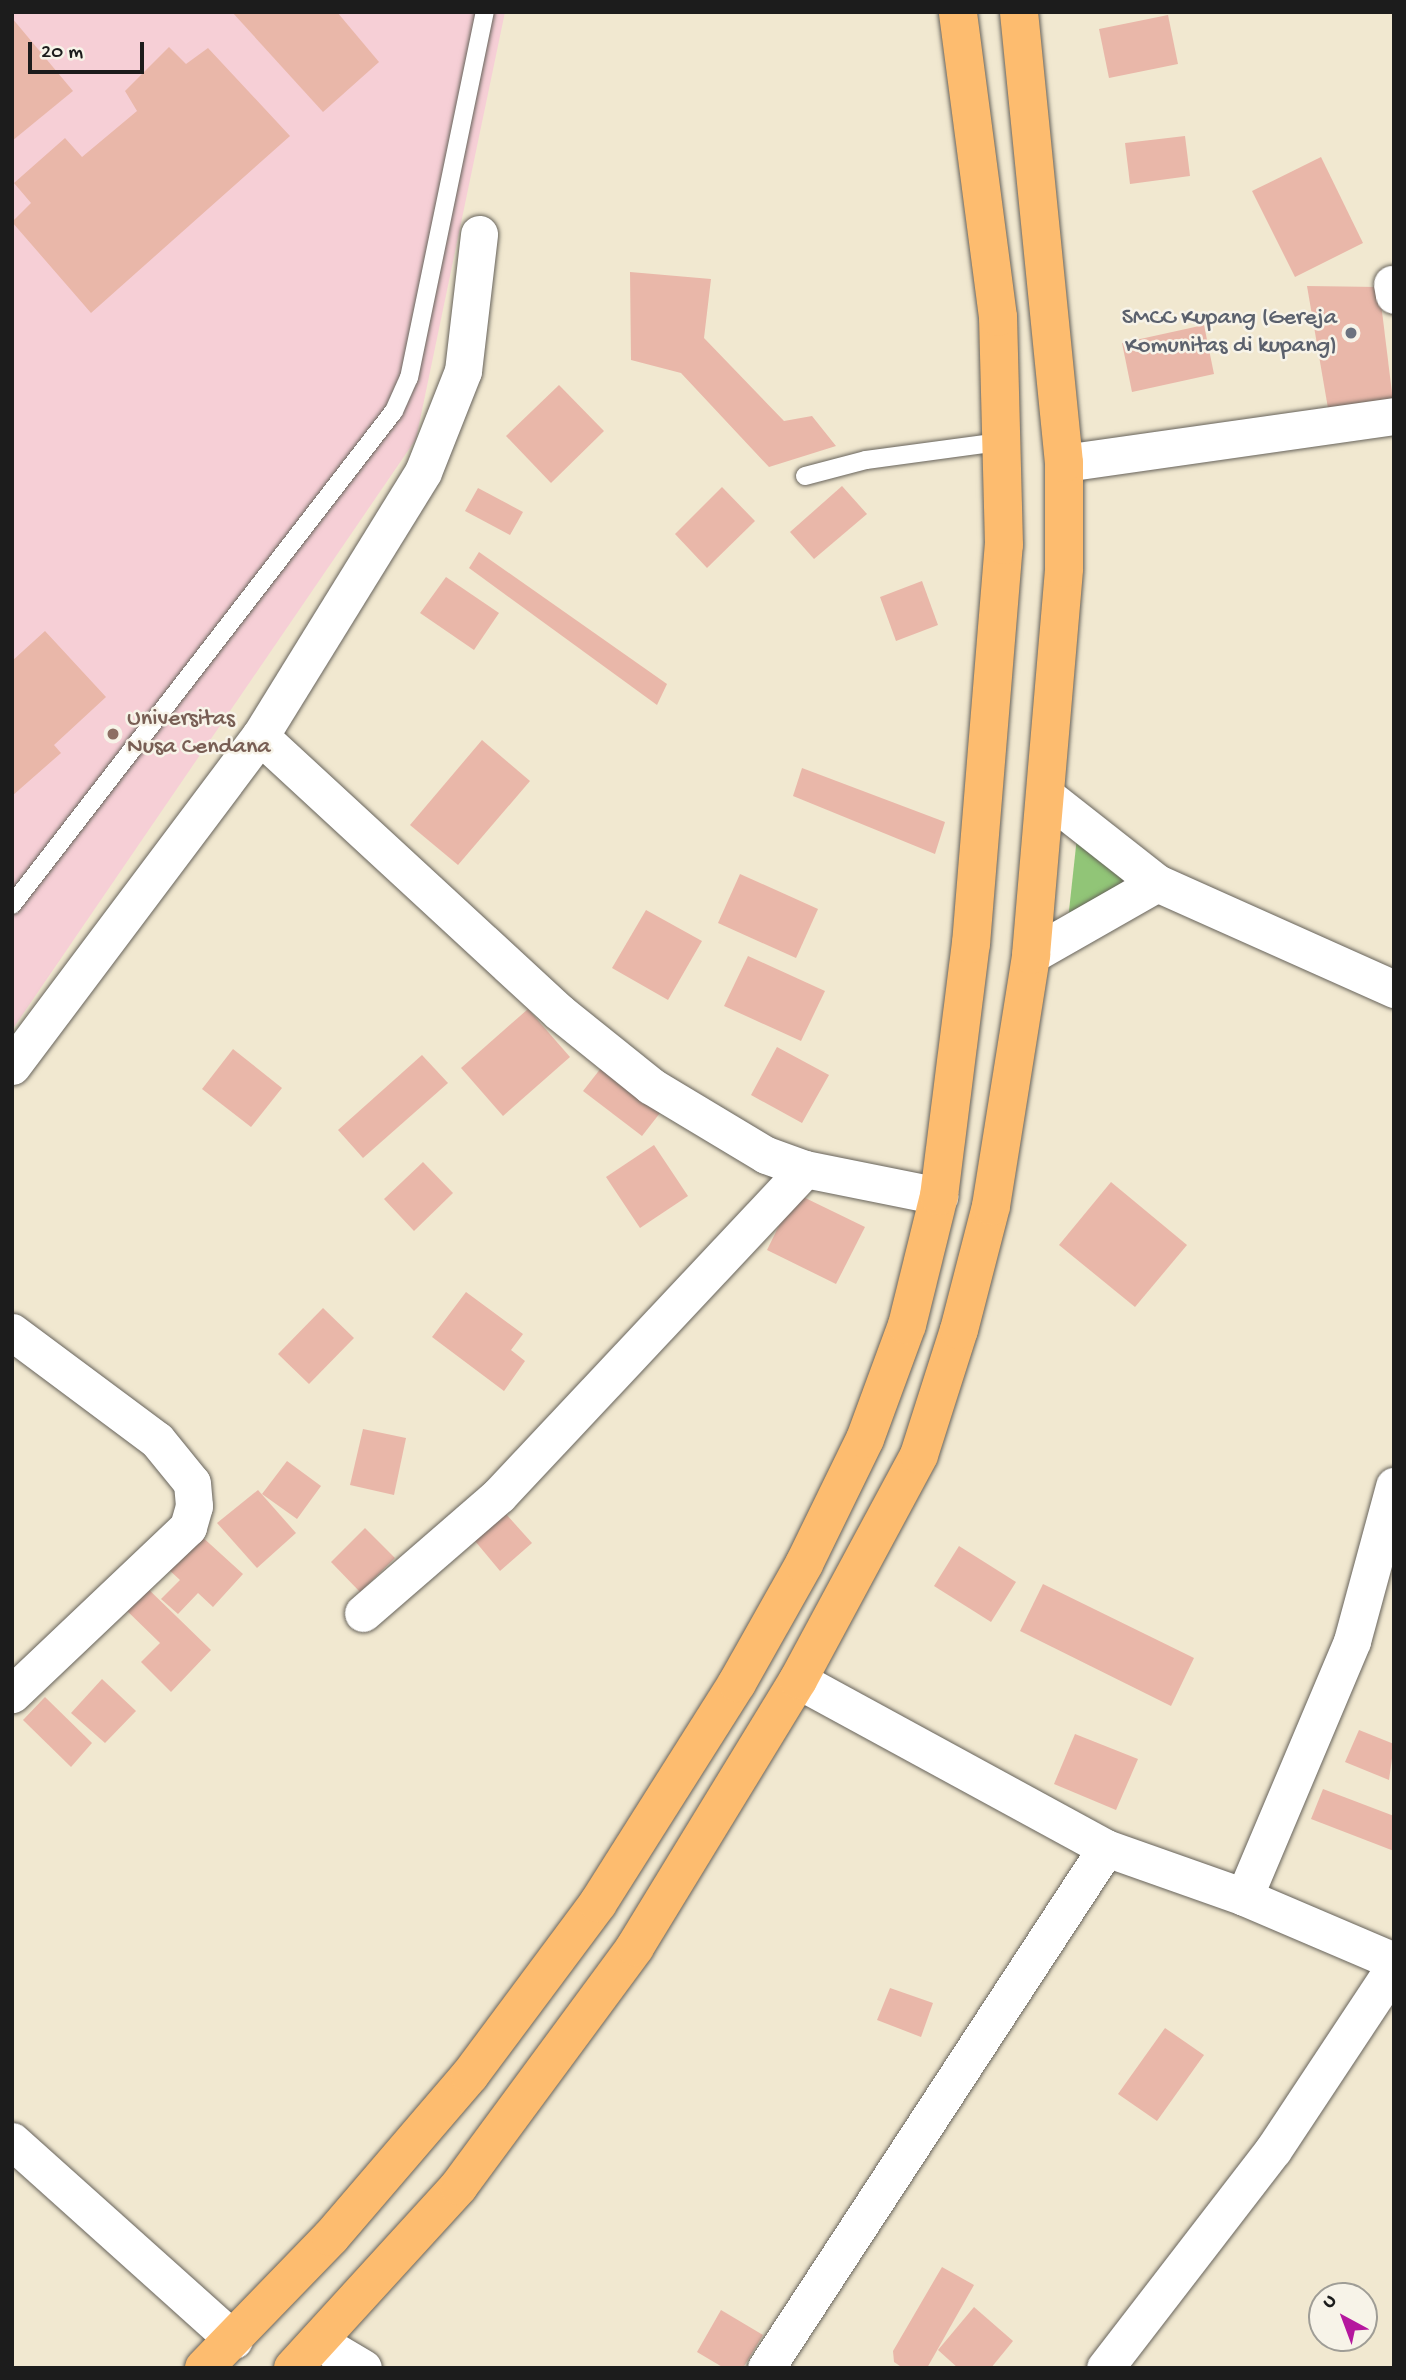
<!DOCTYPE html>
<html>
<head>
<meta charset="utf-8">
<style>
	body { margin:0 }
	#map { position:relative; width:1406px; height:2380px; overflow:hidden; background:#f1e8d0; font-family:"Gochi Hand",sans-serif }
	div>[style] { position:absolute }
	[style*='--x'] { left:calc(var(--x)*1px); top:calc(var(--y)*1px); width:calc(var(--w)*1px); rotate:calc(var(--a)*1deg) }
	.built>* { inset:0; background:#f6cfd6 }
	.green>* { inset:0; background:#91c577 }
	.building>* { inset:0; background:#e9b7a9 }
	.roads { filter:drop-shadow(0 0 2px #67635b) drop-shadow(0 0 2px #67635b) }
	.service>* { height:18px; margin:-9px; padding:0 9px; transform-origin:9px; border-radius:9px; background:#fff }
	.minor>* { height:37px; margin:-18.5px; padding:0 18.5px; transform-origin:18.5px; border-radius:18.5px; background:#fff }
	.trunk>* { height:38px; margin:-19px; padding:0 19px; transform-origin:19px; border-radius:19px; background:#fdbc6f }
	.dots>* { width:19px; height:19px; translate:-50% -50%; box-sizing:border-box; border:4px solid #f7f3e8; border-radius:50% }
	span { translate:-50% -50%; white-space:nowrap; text-align:center; line-height:1.15; -webkit-text-stroke:5px #f7f3e8; paint-order:stroke }
	.worship-label { font-size:24px; color:#5b616d }
	.right { translate:-100% -50%; text-align:right }
	.education-label { font-size:24px; color:#785e54 }
	.left { translate:0 -50%; text-align:left }
	.frame { position:absolute; inset:0; border:14px solid #1c1c1c; pointer-events:none }
	.north { position:absolute; left:1308px; top:2282px; width:70px; height:70px; box-sizing:border-box; background:#f7f3e8; border:2px solid #9f9d96; border-radius:50%; rotate:319deg; font-size:19px; font-weight:700; line-height:28px; text-align:center; color:#1c1c1c }
	.north::after { content:''; display:block; margin:auto; width:24px; height:32px; background:#b5179e; clip-path:polygon(50% 0,100% 100%,50% 72%,0 100%) }
	.scale { position:absolute; left:28px; top:42px; width:116px; height:32px; box-sizing:border-box; border:4px solid #1c1c1c; border-top:0; padding-left:9px; font-size:21px; line-height:24px; white-space:nowrap; color:#1c1c1c; -webkit-text-stroke:5px #f7f3e8; paint-order:stroke }
</style>
</head>
<body>
<div id="map">
	<div class="built">
		<i style="clip-path:polygon(12px 12px,505px 12px,416px 439px,12px 1030px)"></i>
	</div>
	<div class="green">
		<i style="clip-path:polygon(1077px 837px,1148px 888px,1068px 920px)"></i>
	</div>
	<div class="building">
		<i style="clip-path:polygon(232px 12px,337px 12px,379px 62px,323px 112px)"></i>
		<i style="clip-path:polygon(1168px 15px,1178px 64px,1109px 78px,1099px 29px)"></i>
		<i style="clip-path:polygon(12px 18px,73px 91px,12px 141px)"></i>
		<i style="clip-path:polygon(169px 47px,186px 64px,208px 48px,290px 136px,91px 313px,12px 222px,31px 203px,14px 183px,65px 138px,82px 157px,137px 111px,125px 91px)"></i>
		<i style="clip-path:polygon(1185px 136px,1190px 176px,1130px 184px,1125px 143px)"></i>
		<i style="clip-path:polygon(1321px 157px,1363px 243px,1295px 277px,1252px 191px)"></i>
		<i style="clip-path:polygon(630px 272px,711px 279px,704px 338px,784px 421px,812px 416px,836px 446px,769px 467px,681px 373px,631px 360px)"></i>
		<i style="clip-path:polygon(1307px 286px,1379px 287px,1394px 409px,1330px 420px)"></i>
		<i style="clip-path:polygon(1204px 325px,1214px 374px,1132px 392px,1122px 343px)"></i>
		<i style="clip-path:polygon(559px 385px,604px 431px,551px 483px,506px 436px)"></i>
		<i style="clip-path:polygon(842px 486px,867px 514px,814px 559px,790px 532px)"></i>
		<i style="clip-path:polygon(722px 487px,755px 521px,707px 568px,675px 534px)"></i>
		<i style="clip-path:polygon(478px 488px,523px 512px,510px 535px,465px 511px)"></i>
		<i style="clip-path:polygon(479px 552px,667px 684px,657px 705px,469px 568px)"></i>
		<i style="clip-path:polygon(446px 577px,499px 613px,474px 650px,420px 613px)"></i>
		<i style="clip-path:polygon(922px 581px,938px 625px,896px 641px,880px 597px)"></i>
		<i style="clip-path:polygon(45px 631px,106px 697px,54px 745px,61px 753px,12px 796px,12px 661px)"></i>
		<i style="clip-path:polygon(482px 740px,530px 781px,458px 865px,410px 825px)"></i>
		<i style="clip-path:polygon(802px 768px,945px 822px,935px 854px,793px 796px)"></i>
		<i style="clip-path:polygon(740px 874px,818px 909px,796px 958px,718px 923px)"></i>
		<i style="clip-path:polygon(646px 910px,702px 941px,668px 1000px,612px 968px)"></i>
		<i style="clip-path:polygon(748px 956px,825px 991px,801px 1041px,724px 1006px)"></i>
		<i style="clip-path:polygon(528px 1009px,570px 1057px,503px 1116px,461px 1068px)"></i>
		<i style="clip-path:polygon(777px 1047px,829px 1075px,802px 1123px,751px 1095px)"></i>
		<i style="clip-path:polygon(233px 1049px,282px 1088px,251px 1127px,202px 1089px)"></i>
		<i style="clip-path:polygon(422px 1055px,448px 1083px,363px 1158px,338px 1130px)"></i>
		<i style="clip-path:polygon(601px 1068px,660px 1113px,642px 1136px,583px 1091px)"></i>
		<i style="clip-path:polygon(654px 1145px,688px 1196px,640px 1228px,606px 1177px)"></i>
		<i style="clip-path:polygon(423px 1162px,453px 1193px,414px 1231px,384px 1199px)"></i>
		<i style="clip-path:polygon(1111px 1182px,1187px 1245px,1135px 1307px,1059px 1245px)"></i>
		<i style="clip-path:polygon(795px 1193px,865px 1227px,836px 1284px,767px 1250px)"></i>
		<i style="clip-path:polygon(466px 1292px,523px 1334px,511px 1350px,525px 1361px,504px 1391px,432px 1337px)"></i>
		<i style="clip-path:polygon(323px 1308px,354px 1338px,309px 1384px,278px 1354px)"></i>
		<i style="clip-path:polygon(363px 1429px,406px 1438px,394px 1495px,350px 1485px)"></i>
		<i style="clip-path:polygon(287px 1461px,321px 1486px,297px 1519px,262px 1494px)"></i>
		<i style="clip-path:polygon(258px 1490px,296px 1533px,257px 1568px,217px 1523px)"></i>
		<i style="clip-path:polygon(506px 1514px,532px 1543px,500px 1571px,475px 1541px)"></i>
		<i style="clip-path:polygon(365px 1528px,395px 1558px,360px 1592px,331px 1562px)"></i>
		<i style="clip-path:polygon(199px 1534px,243px 1574px,213px 1607px,198px 1593px,178px 1614px,161px 1599px,180px 1580px,167px 1568px)"></i>
		<i style="clip-path:polygon(959px 1546px,1016px 1582px,991px 1622px,934px 1586px)"></i>
		<i style="clip-path:polygon(142px 1583px,211px 1650px,171px 1692px,141px 1662px,160px 1643px,121px 1605px)"></i>
		<i style="clip-path:polygon(1043px 1584px,1194px 1658px,1171px 1706px,1020px 1631px)"></i>
		<i style="clip-path:polygon(102px 1679px,136px 1711px,105px 1743px,71px 1713px)"></i>
		<i style="clip-path:polygon(45px 1697px,92px 1743px,71px 1767px,23px 1720px)"></i>
		<i style="clip-path:polygon(1359px 1730px,1394px 1744px,1389px 1780px,1345px 1762px)"></i>
		<i style="clip-path:polygon(1075px 1734px,1138px 1759px,1116px 1810px,1054px 1784px)"></i>
		<i style="clip-path:polygon(1323px 1789px,1394px 1816px,1394px 1851px,1311px 1819px)"></i>
		<i style="clip-path:polygon(890px 1988px,933px 2003px,921px 2037px,877px 2020px)"></i>
		<i style="clip-path:polygon(1165px 2028px,1204px 2055px,1157px 2121px,1118px 2094px)"></i>
		<i style="clip-path:polygon(942px 2267px,974px 2285px,927px 2368px,903px 2368px,894px 2362px,893px 2351px)"></i>
		<i style="clip-path:polygon(974px 2307px,1013px 2341px,991px 2368px,958px 2368px,938px 2350px)"></i>
		<i style="clip-path:polygon(721px 2310px,763px 2335px,743px 2368px,724px 2368px,697px 2352px)"></i>
	</div>
	<div class="roads">
		<div class="service">
			<i style="--x:805;--y:476;--w:63;--a:-14.7"></i>
			<i style="--x:866;--y:460;--w:141;--a:-7.7"></i>
			<i style="--x:12;--y:905;--w:624;--a:-52.29"></i>
			<i style="--x:394;--y:411;--w:36;--a:-66"></i>
			<i style="--x:409;--y:378;--w:374;--a:-78.3"></i>
		</div>
		<div class="minor">
			<i style="--x:1392;--y:284;--w:11;--a:80"></i>
			<i style="--x:1064;--y:463;--w:333;--a:-8.1"></i>
			<i style="--x:260;--y:736;--w:407;--a:42.7"></i>
			<i style="--x:559;--y:1012;--w:118;--a:38.8"></i>
			<i style="--x:651;--y:1086;--w:134;--a:31"></i>
			<i style="--x:766;--y:1155;--w:41;--a:19.7"></i>
			<i style="--x:805;--y:1169;--w:137;--a:11.4"></i>
			<i style="--x:1049;--y:798;--w:137;--a:38.2"></i>
			<i style="--x:1157;--y:883;--w:260;--a:24.1"></i>
			<i style="--x:1031;--y:955;--w:145;--a:-29.7"></i>
			<i style="--x:12;--y:1066;--w:413;--a:-53.1"></i>
			<i style="--x:260;--y:736;--w:310;--a:-58.3"></i>
			<i style="--x:423;--y:472;--w:109;--a:-68.4"></i>
			<i style="--x:463;--y:371;--w:138;--a:-83.3"></i>
			<i style="--x:12;--y:1332;--w:181;--a:36.7"></i>
			<i style="--x:157;--y:1440;--w:55;--a:50.9"></i>
			<i style="--x:192;--y:1483;--w:23;--a:85"></i>
			<i style="--x:194;--y:1506;--w:22;--a:106"></i>
			<i style="--x:188;--y:1527;--w:243;--a:136.5"></i>
			<i style="--x:363;--y:1613;--w:180;--a:-40.9"></i>
			<i style="--x:499;--y:1495;--w:447;--a:-46.8"></i>
			<i style="--x:798;--y:1680;--w:351;--a:28.6"></i>
			<i style="--x:1106;--y:1848;--w:146;--a:19.5"></i>
			<i style="--x:1244;--y:1897;--w:163;--a:23.1"></i>
			<i style="--x:1244;--y:1897;--w:278;--a:-67.1"></i>
			<i style="--x:1352;--y:1641;--w:161;--a:-74.8"></i>
			<i style="--x:12;--y:2141;--w:298;--a:41.9"></i>
			<i style="--x:319;--y:2342;--w:51;--a:30.6"></i>
			<i style="--x:766;--y:2368;--w:621;--a:-56.82"></i>
			<i style="--x:1105;--y:2368;--w:275;--a:-52.4"></i>
			<i style="--x:1273;--y:2150;--w:219;--a:-56.5"></i>
		</div>
		<div class="trunk">
			<i style="--x:204;--y:2368;--w:182;--a:-45.9"></i>
			<i style="--x:331;--y:2237;--w:213;--a:-49.4"></i>
			<i style="--x:470;--y:2075;--w:214;--a:-53.3"></i>
			<i style="--x:598;--y:1903;--w:260;--a:-57.7"></i>
			<i style="--x:737;--y:1683;--w:137;--a:-60.6"></i>
			<i style="--x:804;--y:1564;--w:139;--a:-64"></i>
			<i style="--x:865;--y:1439;--w:121;--a:-69.8"></i>
			<i style="--x:907;--y:1325;--w:133;--a:-76.1"></i>
			<i style="--x:939;--y:1196;--w:254;--a:-82.8"></i>
			<i style="--x:971;--y:944;--w:400;--a:-85.3"></i>
			<i style="--x:1004;--y:545;--w:228;--a:-91.5"></i>
			<i style="--x:998;--y:317;--w:308;--a:-97.5"></i>
			<i style="--x:293;--y:2368;--w:246;--a:-47.6"></i>
			<i style="--x:459;--y:2186;--w:297;--a:-53.6"></i>
			<i style="--x:635;--y:1947;--w:313;--a:-58.6"></i>
			<i style="--x:798;--y:1680;--w:255;--a:-61.7"></i>
			<i style="--x:919;--y:1455;--w:131;--a:-72.3"></i>
			<i style="--x:959;--y:1330;--w:128;--a:-75.5"></i>
			<i style="--x:991;--y:1206;--w:254;--a:-80.9"></i>
			<i style="--x:1031;--y:955;--w:388;--a:-85.1"></i>
			<i style="--x:1064;--y:568;--w:105;--a:-90"></i>
			<i style="--x:1064;--y:463;--w:453;--a:-95.7"></i>
		</div>
	</div>
	<div class="dots">
		<i style="left:1351px;top:333px;background:#6b7280"></i>
		<i style="left:113px;top:734px;background:#8d6e63"></i>
	</div>
	<div class="worship-label">
		<span class="right" style="left:1337px;top:333px">SMCC Kupang (Gereja<br>Komunitas di kupang)</span>
	</div>
	<div class="education-label">
		<span class="left" style="left:127px;top:734px">Universitas<br>Nusa Cendana</span>
	</div>
	<div class="frame"></div>
	<div class="north">U</div>
	<div class="scale">20 m</div>
</div>
</body>
</html>
